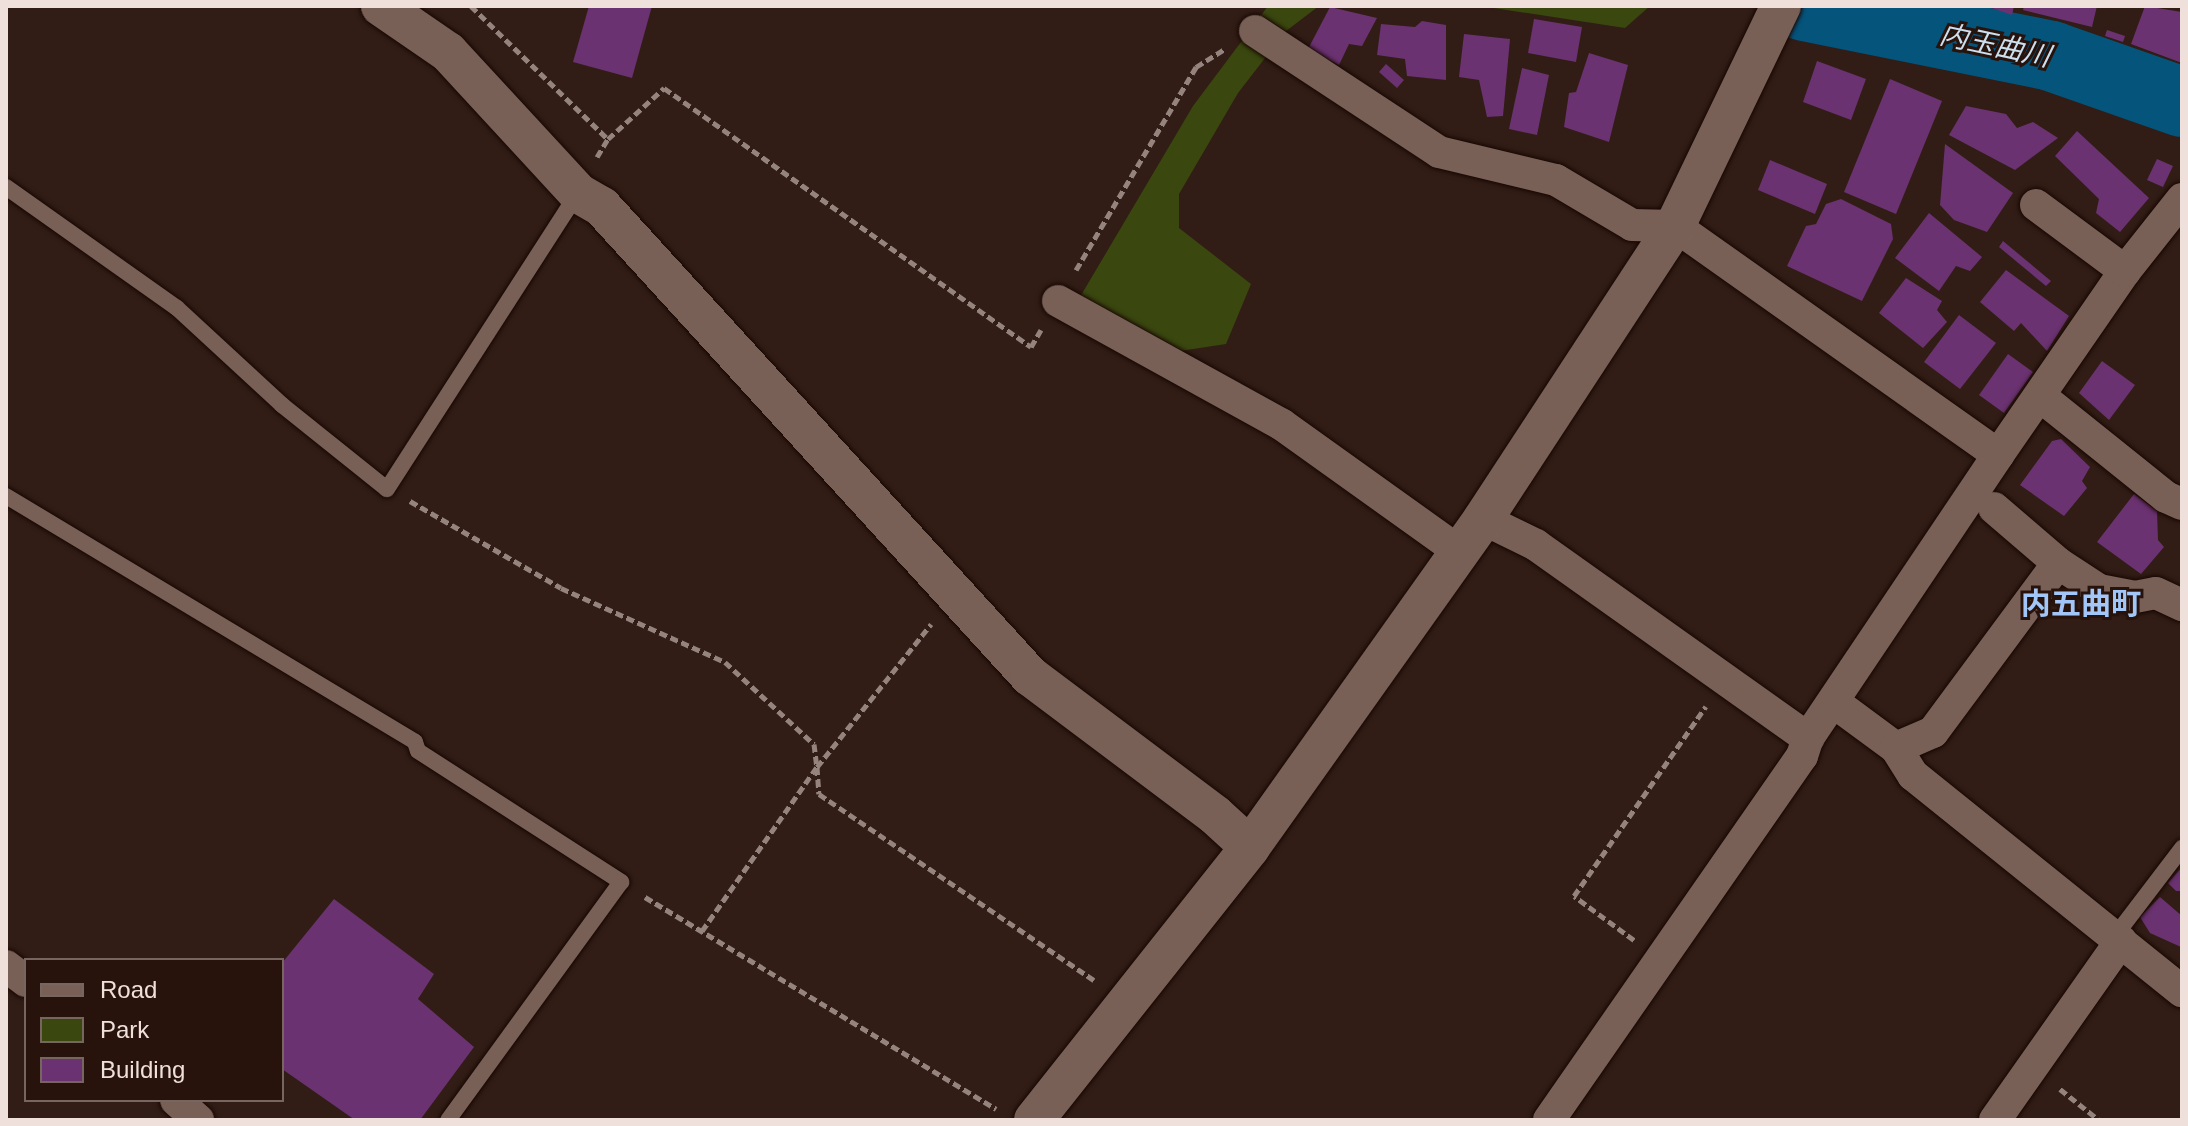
<!DOCTYPE html>
<html>
<head>
<meta charset="utf-8">
<style>
	body { margin:0 }
	#map { position:relative; width:2188px; height:1126px; overflow:hidden; background:#311d15; font-family:Arial,"Noto Sans JP",sans-serif }
	div>[style] { position:absolute }
	[style*='--x'] { left:calc(var(--x)*1px); top:calc(var(--y)*1px); width:calc(var(--w)*1px); rotate:calc(var(--a)*1deg) }
	.green>* { inset:0; background:#3a470f }
	.river>* { height:70px; margin:-35px; padding:0 35px; transform-origin:35px; border-radius:35px; background:#05547c }
	.building>* { inset:0; background:#6a3270 }
	.path>* { height:5px; margin-top:-2.5px; transform-origin:0; background:repeating-linear-gradient(90deg,#95847d 0 8px,transparent 0 12px) }
	.roads { filter:drop-shadow(0 0 2px #180602) drop-shadow(0 0 2px #180602) }
	.service>* { height:16px; margin:-8px; padding:0 8px; transform-origin:8px; border-radius:8px; background:#786057 }
	.minor>* { height:32px; margin:-16px; padding:0 16px; transform-origin:16px; border-radius:16px; background:#786057 }
	.tertiary>* { height:40px; margin:-20px; padding:0 20px; transform-origin:20px; border-radius:20px; background:#786057 }
	span { translate:-50% -50%; white-space:nowrap; text-align:center; line-height:1.15; -webkit-text-stroke:6px #27130c; paint-order:stroke }
	.water-label { font-size:28px; color:#cbdfee; font-style:italic }
	.quarter-label { font-size:30px; color:#a1c6f7; font-weight:700 }
	.frame { position:absolute; inset:0; border:8px solid #efe0db; pointer-events:none }
	.legend { position:absolute; left:24px; top:958px; width:260px; height:144px; box-sizing:border-box; background:#27130c; border:2px solid #77655f; margin:0; padding:10px 14px; list-style:none; font-size:24px; color:#efe0db }
	.legend li { display:flex; align-items:center; gap:16px; height:40px }
	.legend b { width:40px; border:2px solid #77655f }
</style>
</head>
<body>
<div id="map">
	<div class="green">
		<i style="clip-path:polygon(1268px 6px,1319px 6px,1286px 31px,1238px 93px,1179px 194px,1179px 228px,1251px 284px,1226px 344px,1180px 351px,1080px 297px,1193px 106px)"></i>
		<i style="clip-path:polygon(1481px 6px,1650px 6px,1625px 28px)"></i>
	</div>
	<div class="river">
		<i style="--x:1804;--y:6;--w:252;--a:11.4"></i>
		<i style="--x:2051;--y:56;--w:139;--a:19.3"></i>
	</div>
	<div class="building">
		<i style="clip-path:polygon(589px 6px,652px 6px,632px 78px,573px 62px)"></i>
		<i style="clip-path:polygon(1986px 6px,2014px 6px,2012px 15px)"></i>
		<i style="clip-path:polygon(2024px 6px,2097px 6px,2092px 27px,2023px 10px)"></i>
		<i style="clip-path:polygon(2145px 6px,2182px 12px,2182px 63px,2131px 44px)"></i>
		<i style="clip-path:polygon(1330px 7px,1377px 18px,1362px 46px,1349px 44px,1339px 65px,1308px 49px)"></i>
		<i style="clip-path:polygon(1534px 19px,1582px 27px,1576px 62px,1528px 53px)"></i>
		<i style="clip-path:polygon(1422px 21px,1446px 25px,1446px 80px,1407px 76px,1405px 59px,1377px 55px,1381px 24px,1415px 27px)"></i>
		<i style="clip-path:polygon(2107px 30px,2125px 36px,2123px 42px,2105px 36px)"></i>
		<i style="clip-path:polygon(1464px 34px,1510px 39px,1503px 116px,1487px 117px,1479px 80px,1459px 77px)"></i>
		<i style="clip-path:polygon(1589px 53px,1628px 65px,1609px 142px,1564px 127px,1569px 93px,1576px 92px)"></i>
		<i style="clip-path:polygon(1817px 61px,1866px 79px,1851px 120px,1803px 102px)"></i>
		<i style="clip-path:polygon(1386px 64px,1404px 80px,1397px 88px,1379px 72px)"></i>
		<i style="clip-path:polygon(1522px 68px,1549px 75px,1537px 135px,1509px 129px)"></i>
		<i style="clip-path:polygon(1890px 79px,1942px 101px,1896px 214px,1844px 192px)"></i>
		<i style="clip-path:polygon(1966px 106px,2006px 114px,2017px 128px,2033px 122px,2058px 138px,2015px 170px,1949px 135px)"></i>
		<i style="clip-path:polygon(2077px 131px,2149px 198px,2120px 232px,2096px 213px,2099px 199px,2055px 156px)"></i>
		<i style="clip-path:polygon(1945px 144px,2013px 193px,1987px 232px,1954px 220px,1940px 205px)"></i>
		<i style="clip-path:polygon(2157px 159px,2173px 166px,2163px 187px,2147px 180px)"></i>
		<i style="clip-path:polygon(1770px 160px,1827px 184px,1815px 214px,1758px 190px)"></i>
		<i style="clip-path:polygon(1841px 199px,1891px 224px,1893px 239px,1862px 301px,1787px 266px,1806px 226px,1816px 224px,1826px 204px)"></i>
		<i style="clip-path:polygon(1929px 213px,1982px 257px,1970px 271px,1956px 266px,1939px 291px,1895px 258px)"></i>
		<i style="clip-path:polygon(2003px 241px,2051px 281px,2046px 286px,1999px 247px)"></i>
		<i style="clip-path:polygon(2006px 270px,2069px 316px,2047px 351px,2021px 323px,2014px 331px,1980px 302px)"></i>
		<i style="clip-path:polygon(1906px 278px,1942px 301px,1937px 310px,1947px 322px,1923px 348px,1879px 313px)"></i>
		<i style="clip-path:polygon(1959px 315px,1996px 343px,1960px 389px,1924px 362px)"></i>
		<i style="clip-path:polygon(2008px 354px,2033px 372px,2004px 413px,1979px 395px)"></i>
		<i style="clip-path:polygon(2102px 361px,2135px 385px,2109px 420px,2079px 393px)"></i>
		<i style="clip-path:polygon(2061px 439px,2090px 467px,2082px 481px,2087px 488px,2064px 516px,2020px 485px,2052px 441px)"></i>
		<i style="clip-path:polygon(2134px 494px,2157px 511px,2158px 540px,2164px 547px,2141px 574px,2097px 542px)"></i>
		<i style="clip-path:polygon(2182px 867px,2182px 891px,2176px 891px,2168px 883px)"></i>
		<i style="clip-path:polygon(2160px 897px,2182px 916px,2181px 947px,2150px 933px,2140px 917px)"></i>
		<i style="clip-path:polygon(334px 899px,434px 974px,418px 999px,474px 1047px,420px 1120px,355px 1120px,282px 1069px,282px 963px)"></i>
	</div>
	<div class="path">
		<i style="--x:471;--y:6;--w:191;--a:44.2"></i>
		<i style="--x:597;--y:157;--w:21;--a:-59"></i>
		<i style="--x:608;--y:139;--w:76;--a:-42.3"></i>
		<i style="--x:664;--y:88;--w:449;--a:35.2"></i>
		<i style="--x:1031;--y:347;--w:20;--a:-60"></i>
		<i style="--x:1076;--y:270;--w:236;--a:-59.4"></i>
		<i style="--x:1196;--y:67;--w:34;--a:-32"></i>
		<i style="--x:410;--y:501;--w:174;--a:29.9"></i>
		<i style="--x:561;--y:588;--w:180;--a:24.3"></i>
		<i style="--x:725;--y:662;--w:121;--a:42.7"></i>
		<i style="--x:814;--y:744;--w:23;--a:83"></i>
		<i style="--x:817;--y:767;--w:183;--a:-51.4"></i>
		<i style="--x:645;--y:897;--w:410;--a:31.1"></i>
		<i style="--x:702;--y:931;--w:200;--a:-55"></i>
		<i style="--x:817;--y:767;--w:27;--a:86"></i>
		<i style="--x:819;--y:794;--w:332;--a:34.1"></i>
		<i style="--x:1634;--y:940;--w:74;--a:-143.7"></i>
		<i style="--x:1574;--y:896;--w:231;--a:-55.2"></i>
		<i style="--x:2060;--y:1089;--w:50;--a:38.5"></i>
	</div>
	<div class="roads">
		<div class="service">
			<i style="--x:6;--y:187;--w:209;--a:35.3"></i>
			<i style="--x:177;--y:308;--w:143;--a:42.7"></i>
			<i style="--x:282;--y:405;--w:134;--a:38.7"></i>
			<i style="--x:387;--y:489;--w:351;--a:-57.2"></i>
			<i style="--x:6;--y:496;--w:477;--a:31"></i>
			<i style="--x:415;--y:742;--w:9;--a:72"></i>
			<i style="--x:418;--y:751;--w:242;--a:32.8"></i>
			<i style="--x:621;--y:882;--w:294;--a:126"></i>
			<i style="--x:2115;--y:936;--w:111;--a:-52.7"></i>
		</div>
		<div class="minor">
			<i style="--x:1255;--y:31;--w:220;--a:33.3"></i>
			<i style="--x:1439;--y:152;--w:120;--a:13.5"></i>
			<i style="--x:1556;--y:180;--w:88;--a:30.6"></i>
			<i style="--x:1632;--y:225;--w:43;--a:1.3"></i>
			<i style="--x:1675;--y:226;--w:396;--a:35.3"></i>
			<i style="--x:1998;--y:455;--w:224;--a:-55.4"></i>
			<i style="--x:2125;--y:271;--w:92;--a:-51.6"></i>
			<i style="--x:2036;--y:205;--w:111;--a:36.6"></i>
			<i style="--x:1058;--y:301;--w:255;--a:28.9"></i>
			<i style="--x:1281;--y:424;--w:220;--a:35.6"></i>
			<i style="--x:2040;--y:396;--w:161;--a:38.7"></i>
			<i style="--x:2166;--y:497;--w:17;--a:24"></i>
			<i style="--x:1994;--y:508;--w:84;--a:40.7"></i>
			<i style="--x:1483;--y:519;--w:59;--a:26.1"></i>
			<i style="--x:1536;--y:545;--w:334;--a:35.4"></i>
			<i style="--x:1835;--y:703;--w:76;--a:36.4"></i>
			<i style="--x:1896;--y:748;--w:32;--a:58"></i>
			<i style="--x:1913;--y:775;--w:345;--a:38.8"></i>
			<i style="--x:1896;--y:748;--w:40;--a:-23.4"></i>
			<i style="--x:1933;--y:732;--w:210;--a:-53.5"></i>
			<i style="--x:2058;--y:563;--w:49;--a:33.4"></i>
			<i style="--x:2099;--y:590;--w:37;--a:11"></i>
			<i style="--x:2135;--y:597;--w:21;--a:-11"></i>
			<i style="--x:2156;--y:593;--w:29;--a:25"></i>
			<i style="--x:6;--y:966;--w:25;--a:37"></i>
			<i style="--x:176;--y:1100;--w:30;--a:42"></i>
			<i style="--x:1549;--y:1120;--w:443;--a:-55.2"></i>
			<i style="--x:1802;--y:756;--w:19;--a:-72"></i>
			<i style="--x:1808;--y:738;--w:341;--a:-56.1"></i>
			<i style="--x:1995;--y:1120;--w:219;--a:-54.9"></i>
		</div>
		<div class="tertiary">
			<i style="--x:381;--y:6;--w:81;--a:34.5"></i>
			<i style="--x:448;--y:52;--w:192;--a:47.3"></i>
			<i style="--x:578;--y:193;--w:28;--a:30"></i>
			<i style="--x:602;--y:207;--w:635;--a:47.62"></i>
			<i style="--x:1030;--y:676;--w:231;--a:36.9"></i>
			<i style="--x:1215;--y:815;--w:47;--a:42.4"></i>
			<i style="--x:1034;--y:1120;--w:348;--a:-51.6"></i>
			<i style="--x:1250;--y:847;--w:402;--a:-54.6"></i>
			<i style="--x:1483;--y:519;--w:350;--a:-56.8"></i>
			<i style="--x:1675;--y:226;--w:244;--a:-64.3"></i>
		</div>
	</div>
	<div class="water-label">
		<span style="left:1995px;top:46px;rotate:12deg">内玉曲川</span>
	</div>
	<div class="quarter-label">
		<span style="left:2081px;top:604px">内五曲町</span>
	</div>
	<div class="frame"></div>
	<ul class="legend">
	<li><b style="height:10px;background:#786057"></b>Road</li>
	<li><b style="height:22px;background:#3a470f"></b>Park</li>
	<li><b style="height:22px;background:#6a3270"></b>Building</li>
	</ul>
</div>
</body>
</html>
